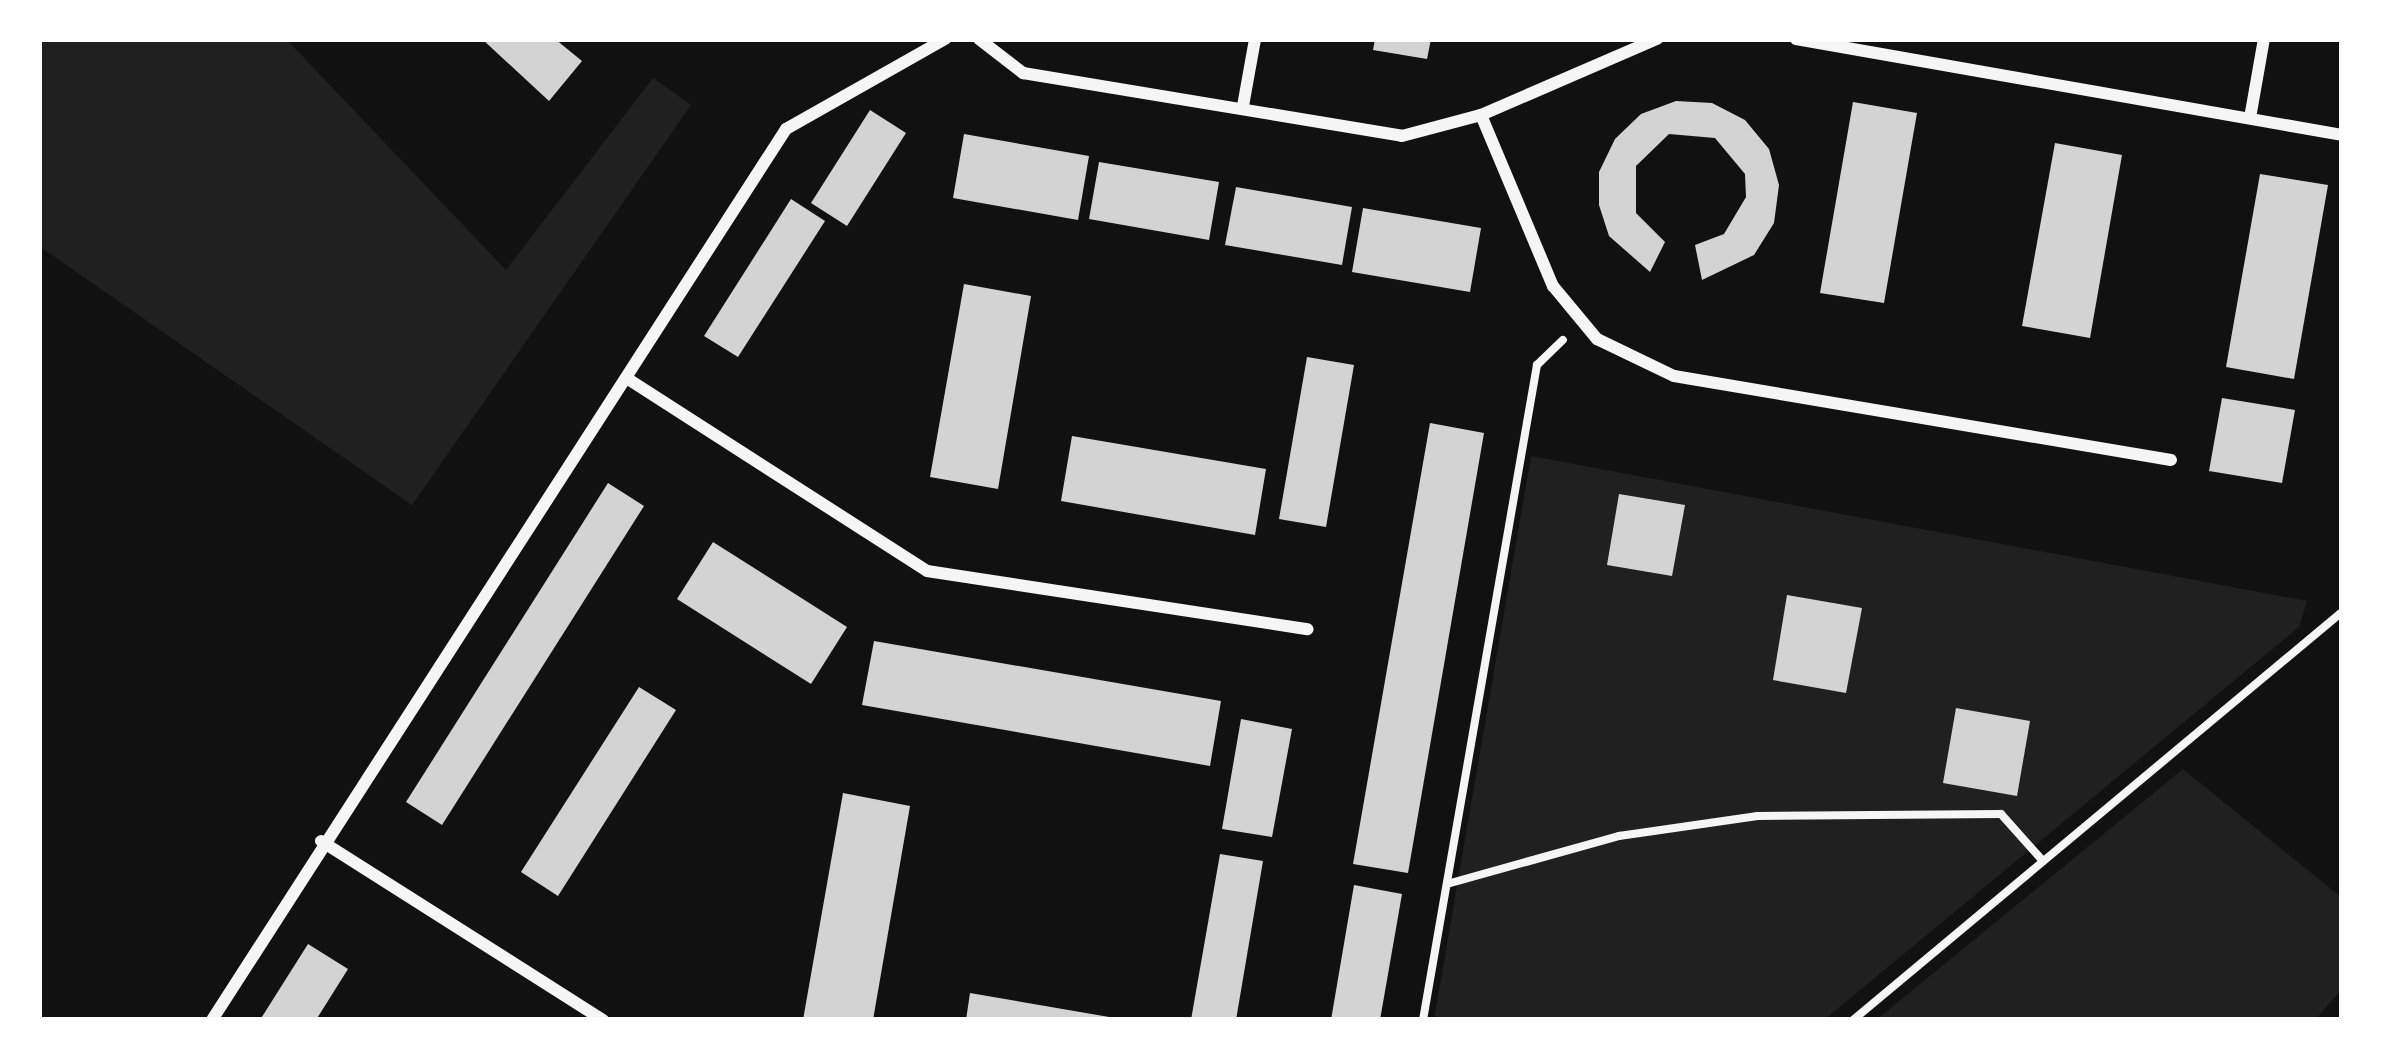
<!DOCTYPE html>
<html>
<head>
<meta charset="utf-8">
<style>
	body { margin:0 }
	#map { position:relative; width:2381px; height:1059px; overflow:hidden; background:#111; font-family:Literata,serif }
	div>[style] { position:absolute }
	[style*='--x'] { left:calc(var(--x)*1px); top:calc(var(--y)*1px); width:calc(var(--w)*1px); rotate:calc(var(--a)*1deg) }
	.green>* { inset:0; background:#202020 }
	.building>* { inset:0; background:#d3d3d3 }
	.path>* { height:8px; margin:-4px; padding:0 4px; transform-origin:4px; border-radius:4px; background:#f5f5f5 }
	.minor>* { height:12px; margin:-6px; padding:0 6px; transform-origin:6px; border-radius:6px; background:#f5f5f5 }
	span { translate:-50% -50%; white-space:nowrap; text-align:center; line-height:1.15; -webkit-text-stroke:12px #fff; paint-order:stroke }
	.frame { position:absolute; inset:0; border:42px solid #fff; pointer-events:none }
</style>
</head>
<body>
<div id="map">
	<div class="green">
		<i style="clip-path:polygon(39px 39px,286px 39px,506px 270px,653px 78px,691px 105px,412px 505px,39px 246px)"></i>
		<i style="clip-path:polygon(1531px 456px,2307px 601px,2299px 627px,1824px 1020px,1434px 1020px)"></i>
		<i style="clip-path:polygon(2183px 769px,2342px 898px,2342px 989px,2315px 1020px,1876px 1020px)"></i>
	</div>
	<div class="building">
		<i style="clip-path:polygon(482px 39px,555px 39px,582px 61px,549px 101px)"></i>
		<i style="clip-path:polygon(1375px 39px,1431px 39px,1427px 59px,1373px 50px)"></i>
		<i style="clip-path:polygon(1676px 101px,1712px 103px,1745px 120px,1769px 149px,1779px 185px,1774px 223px,1754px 255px,1702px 280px,1695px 245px,1724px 234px,1746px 197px,1745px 174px,1715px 138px,1669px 134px,1636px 166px,1636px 213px,1665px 242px,1650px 272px,1609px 236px,1599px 205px,1599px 172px,1615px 139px,1641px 114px)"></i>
		<i style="clip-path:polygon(1853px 102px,1917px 113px,1884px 303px,1820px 293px)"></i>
		<i style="clip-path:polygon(870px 110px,906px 133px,847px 226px,811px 203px)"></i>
		<i style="clip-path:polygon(964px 134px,1089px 156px,1078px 220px,953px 198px)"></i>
		<i style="clip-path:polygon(2055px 143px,2122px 155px,2090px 338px,2022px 326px)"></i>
		<i style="clip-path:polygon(1099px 162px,1219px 182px,1209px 240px,1089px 219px)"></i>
		<i style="clip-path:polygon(2260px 174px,2328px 185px,2294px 379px,2226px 367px)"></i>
		<i style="clip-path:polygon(1236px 187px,1352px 207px,1342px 265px,1225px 245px)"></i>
		<i style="clip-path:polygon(791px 199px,825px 221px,738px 357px,704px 336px)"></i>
		<i style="clip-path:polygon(1363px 208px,1481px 228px,1470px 292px,1352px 272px)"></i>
		<i style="clip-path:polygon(964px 284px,1031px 296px,998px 489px,930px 477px)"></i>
		<i style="clip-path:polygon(1307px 357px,1354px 365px,1326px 527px,1279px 519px)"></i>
		<i style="clip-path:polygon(2222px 398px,2295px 410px,2282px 483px,2209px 471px)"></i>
		<i style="clip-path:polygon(1430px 423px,1484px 433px,1408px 873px,1353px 864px)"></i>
		<i style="clip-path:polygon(1072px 436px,1266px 469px,1255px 535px,1061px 501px)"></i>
		<i style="clip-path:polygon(608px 483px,644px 506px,442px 825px,406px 802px)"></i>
		<i style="clip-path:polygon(1619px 494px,1685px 505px,1672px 576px,1607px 565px)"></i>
		<i style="clip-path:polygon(713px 542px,847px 627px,811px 684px,677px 599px)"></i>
		<i style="clip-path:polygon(1787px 595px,1862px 608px,1846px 693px,1773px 680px)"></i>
		<i style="clip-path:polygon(874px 641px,1221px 701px,1210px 766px,862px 705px)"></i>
		<i style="clip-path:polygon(639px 687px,676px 710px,558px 896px,521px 872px)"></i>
		<i style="clip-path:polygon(1956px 708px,2030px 721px,2017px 796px,1943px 783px)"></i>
		<i style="clip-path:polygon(1241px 719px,1292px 729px,1272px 837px,1222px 829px)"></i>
		<i style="clip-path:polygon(843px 793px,910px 806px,873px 1020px,803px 1020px)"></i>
		<i style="clip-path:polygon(1220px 854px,1263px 861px,1236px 1020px,1191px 1020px)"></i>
		<i style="clip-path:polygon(1354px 885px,1402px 894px,1380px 1020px,1331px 1020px)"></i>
		<i style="clip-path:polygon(308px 944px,348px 969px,316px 1020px,260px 1020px)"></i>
		<i style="clip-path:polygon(970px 993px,1115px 1018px,1115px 1020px,966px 1020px)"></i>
	</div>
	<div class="path">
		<i style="--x:1447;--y:884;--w:179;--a:-15.6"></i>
		<i style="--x:1619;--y:836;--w:140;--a:-8.2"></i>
		<i style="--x:1758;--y:816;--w:243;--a:-0.5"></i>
		<i style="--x:2001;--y:814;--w:63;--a:48.2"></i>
		<i style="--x:1423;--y:1020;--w:665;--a:-80.13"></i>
		<i style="--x:1537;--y:365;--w:36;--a:-44"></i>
		<i style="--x:1853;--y:1020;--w:637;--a:-39.84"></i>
	</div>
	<div class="minor">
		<i style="--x:979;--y:39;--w:56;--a:37.7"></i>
		<i style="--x:1023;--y:73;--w:384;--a:9.4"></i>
		<i style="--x:1402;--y:136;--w:82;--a:-14.9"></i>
		<i style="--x:1481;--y:115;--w:192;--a:-23.4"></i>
		<i style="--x:1796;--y:39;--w:554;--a:9.97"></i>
		<i style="--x:1243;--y:106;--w:68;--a:-79.8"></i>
		<i style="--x:1481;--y:115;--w:186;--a:67.2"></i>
		<i style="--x:1553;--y:286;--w:69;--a:50.3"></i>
		<i style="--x:1597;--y:339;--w:85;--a:25.7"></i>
		<i style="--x:1674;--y:376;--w:504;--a:9.59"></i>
		<i style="--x:2250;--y:118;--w:80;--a:-80"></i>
		<i style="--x:628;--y:379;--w:355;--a:32.7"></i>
		<i style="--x:927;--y:571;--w:385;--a:8.7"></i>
		<i style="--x:321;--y:841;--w:334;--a:32.4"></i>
		<i style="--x:212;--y:1020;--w:1060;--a:-57.21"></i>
		<i style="--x:786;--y:129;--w:183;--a:-29.5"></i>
	</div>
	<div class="frame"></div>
</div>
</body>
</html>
